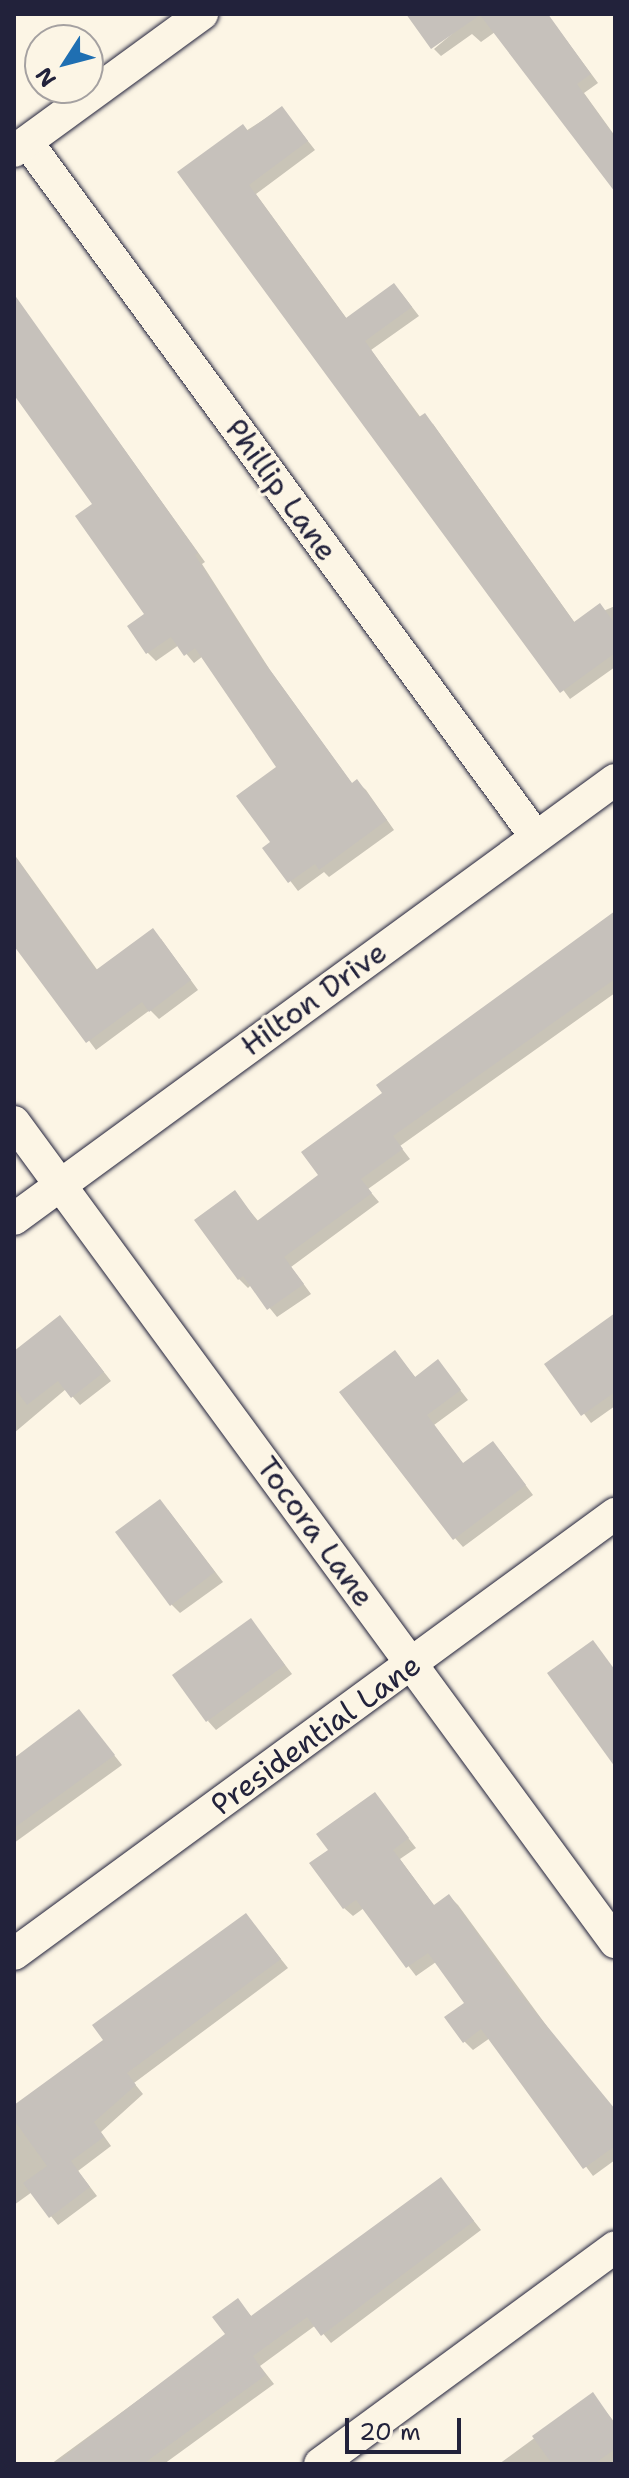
<!DOCTYPE html>
<html>
<head>
<meta charset="utf-8">
<style>
	body { margin:0 }
	#map { position:relative; width:629px; height:2478px; overflow:hidden; background:#fcf5e5; font-family:"Shantell Sans",sans-serif }
	div>[style] { position:absolute }
	[style*='--x'] { left:calc(var(--x)*1px); top:calc(var(--y)*1px); width:calc(var(--w)*1px); rotate:calc(var(--a)*1deg) }
	.shadow>* { inset:0; background:#0003 }
	.building>* { inset:0; background:#c6c1bb }
	.roads { filter:drop-shadow(0 0 2px #22223b) drop-shadow(0 0 2px #22223b) }
	.minor>* { height:32px; margin:-16px; padding:0 16px; transform-origin:16px; border-radius:16px; background:#fcf5e5 }
	span { translate:-50% -50%; white-space:nowrap; text-align:center; line-height:1.15; -webkit-text-stroke:7px #fcf5e5; paint-order:stroke }
	.street-label { font-size:30px; color:#22223b }
	.frame { position:absolute; inset:0; border:16px solid #22223b; pointer-events:none }
	.north { position:absolute; left:24px; top:24px; width:80px; height:80px; box-sizing:border-box; background:#fcf5e5; border:2px solid #a5a1a1; border-radius:50%; rotate:234deg; font-size:22px; font-weight:700; line-height:32px; text-align:center; color:#22223b }
	.north::after { content:''; display:block; margin:auto; width:28px; height:36px; background:#1f6fb2; clip-path:polygon(50% 0,100% 100%,50% 72%,0 100%) }
	.scale { position:absolute; left:345px; top:2418px; width:116px; height:36px; box-sizing:border-box; border:4px solid #22223b; border-top:0; padding-left:10px; font-size:24px; line-height:28px; white-space:nowrap; color:#22223b; -webkit-text-stroke:6px #fcf5e5; paint-order:stroke }
</style>
</head>
<body>
<div id="map">
	<div class="shadow">
		<i style="clip-path:polygon(409px 14px,547px 14px,598px 83px,584px 93px,615px 136px,615px 189px,495px 32px,481px 42px,472px 34px,441px 56px,434px 49px,471px 18px)"></i>
		<i style="clip-path:polygon(282px 108px,315px 150px,256px 194px,347px 319px,394px 285px,402px 294px,419px 316px,371px 350px,421px 418px,433px 424px,575px 623px,615px 606px,615px 667px,570px 699px,180px 173px)"></i>
		<i style="clip-path:polygon(14px 296px,205px 562px,202px 564px,270px 670px,353px 785px,357px 782px,366px 790px,394px 830px,329px 877px,324px 872px,298px 891px,265px 848px,273px 843px,279px 767px,203px 656px,194px 663px,179px 645px,156px 661px,147px 652px,147px 614px,94px 505px,14px 391px)"></i>
		<i style="clip-path:polygon(14px 854px,98px 971px,161px 939px,198px 990px,159px 1019px,150px 1010px,96px 1050px,14px 940px)"></i>
		<i style="clip-path:polygon(615px 912px,615px 993px,400px 1146px,410px 1159px,368px 1189px,379px 1202px,291px 1267px,311px 1294px,277px 1317px,251px 1285px,248px 1288px,239px 1279px,235px 1193px,259px 1222px,321px 1175px,385px 1093px)"></i>
		<i style="clip-path:polygon(615px 1314px,615px 1406px,591px 1423px,547px 1364px)"></i>
		<i style="clip-path:polygon(68px 1326px,111px 1381px,80px 1405px,66px 1389px,14px 1433px,14px 1352px)"></i>
		<i style="clip-path:polygon(403px 1362px,416px 1378px,438px 1362px,468px 1400px,434px 1425px,464px 1465px,501px 1452px,533px 1495px,463px 1547px,455px 1538px)"></i>
		<i style="clip-path:polygon(168px 1510px,223px 1582px,180px 1613px,172px 1605px)"></i>
		<i style="clip-path:polygon(251px 1620px,292px 1674px,216px 1730px,208px 1721px)"></i>
		<i style="clip-path:polygon(79px 1711px,122px 1765px,14px 1843px,14px 1760px)"></i>
		<i style="clip-path:polygon(375px 1795px,416px 1848px,400px 1859px,435px 1907px,449px 1896px,458px 1905px,615px 2119px,615px 2160px,593px 2176px,490px 2038px,473px 2050px,464px 2041px,467px 2004px,436px 1962px,416px 1976px,364px 1908px,353px 1916px,344px 1908px,330px 1850px)"></i>
		<i style="clip-path:polygon(246px 1915px,288px 1968px,134px 2083px,143px 2094px,101px 2132px,111px 2146px,78px 2171px,97px 2196px,58px 2225px,32px 2192px,14px 2205px,14px 2107px,106px 2040px)"></i>
		<i style="clip-path:polygon(441px 2179px,481px 2230px,331px 2343px,316px 2325px,260px 2366px,274px 2384px,164px 2464px,51px 2464px,227px 2335px,238px 2301px,252px 2317px)"></i>
		<i style="clip-path:polygon(593px 2395px,615px 2423px,615px 2464px,499px 2464px)"></i>
	</div>
	<div class="building">
		<i style="clip-path:polygon(406px 14px,548px 14px,591px 74px,577px 84px,615px 137px,615px 192px,480px 15px,431px 49px)"></i>
		<i style="clip-path:polygon(282px 106px,308px 141px,249px 185px,346px 318px,394px 283px,412px 307px,365px 341px,419px 417px,425px 413px,574px 622px,600px 603px,615px 624px,615px 653px,560px 693px,177px 172px,243px 124px,248px 131px)"></i>
		<i style="clip-path:polygon(14px 294px,198px 553px,195px 555px,262px 659px,352px 783px,357px 779px,387px 820px,319px 870px,315px 864px,288px 883px,262px 848px,270px 842px,236px 796px,276px 767px,195px 648px,184px 656px,171px 637px,146px 654px,127px 626px,144px 614px,75px 516px,92px 504px,14px 395px)"></i>
		<i style="clip-path:polygon(14px 855px,96px 970px,153px 928px,191px 980px,149px 1012px,142px 1002px,86px 1043px,14px 946px)"></i>
		<i style="clip-path:polygon(615px 911px,615px 979px,393px 1136px,403px 1149px,361px 1179px,372px 1193px,284px 1257px,304px 1284px,267px 1310px,243px 1276px,238px 1280px,194px 1220px,235px 1190px,257px 1221px,318px 1175px,301px 1152px,382px 1093px,376px 1085px)"></i>
		<i style="clip-path:polygon(615px 1313px,615px 1392px,581px 1416px,544px 1364px)"></i>
		<i style="clip-path:polygon(60px 1315px,104px 1372px,71px 1398px,58px 1381px,27px 1405px,14px 1387px,14px 1351px)"></i>
		<i style="clip-path:polygon(395px 1350px,415px 1377px,438px 1359px,461px 1390px,427px 1415px,463px 1463px,493px 1441px,526px 1485px,453px 1540px,339px 1392px)"></i>
		<i style="clip-path:polygon(160px 1499px,215px 1572px,170px 1606px,115px 1532px)"></i>
		<i style="clip-path:polygon(251px 1618px,285px 1665px,206px 1722px,172px 1675px)"></i>
		<i style="clip-path:polygon(593px 1640px,615px 1670px,615px 1767px,547px 1673px)"></i>
		<i style="clip-path:polygon(79px 1709px,115px 1755px,14px 1828px,14px 1758px)"></i>
		<i style="clip-path:polygon(375px 1792px,409px 1838px,393px 1850px,434px 1905px,449px 1894px,519px 1992px,615px 2109px,615px 2146px,583px 2169px,481px 2029px,463px 2043px,444px 2017px,464px 2003px,428px 1953px,406px 1968px,356px 1900px,343px 1909px,309px 1863px,328px 1850px,316px 1834px)"></i>
		<i style="clip-path:polygon(246px 1913px,281px 1959px,127px 2073px,136px 2085px,94px 2122px,104px 2137px,71px 2161px,90px 2187px,49px 2218px,23px 2183px,47px 2166px,14px 2120px,14px 2105px,103px 2040px,92px 2025px)"></i>
		<i style="clip-path:polygon(441px 2177px,474px 2221px,321px 2336px,307px 2317px,253px 2356px,266px 2375px,143px 2464px,54px 2464px,225px 2334px,212px 2317px,238px 2298px,251px 2316px)"></i>
		<i style="clip-path:polygon(593px 2392px,615px 2424px,615px 2449px,594px 2464px,552px 2464px,532px 2436px)"></i>
	</div>
	<div class="roads">
		<div class="minor">
			<i style="--x:27;--y:142;--w:861;--a:53.78"></i>
			<i style="--x:14;--y:151;--w:233;--a:-36.1"></i>
			<i style="--x:14;--y:1122;--w:1017;--a:53.76"></i>
			<i style="--x:14;--y:1219;--w:744;--a:-36.15"></i>
			<i style="--x:14;--y:1954;--w:745;--a:-36.21"></i>
			<i style="--x:320;--y:2464;--w:366;--a:-36.3"></i>
		</div>
	</div>
	<div class="street-label">
		<span style="left:281px;top:490px;rotate:54deg">Phillip Lane</span>
		<span style="left:314px;top:999px;rotate:-36deg">Hilton Drive</span>
		<span style="left:315px;top:1532px;rotate:54deg">Tocora Lane</span>
		<span style="left:316px;top:1735px;rotate:-36deg">Presidential Lane</span>
	</div>
	<div class="frame"></div>
	<div class="north">N</div>
	<div class="scale">20 m</div>
</div>
</body>
</html>
